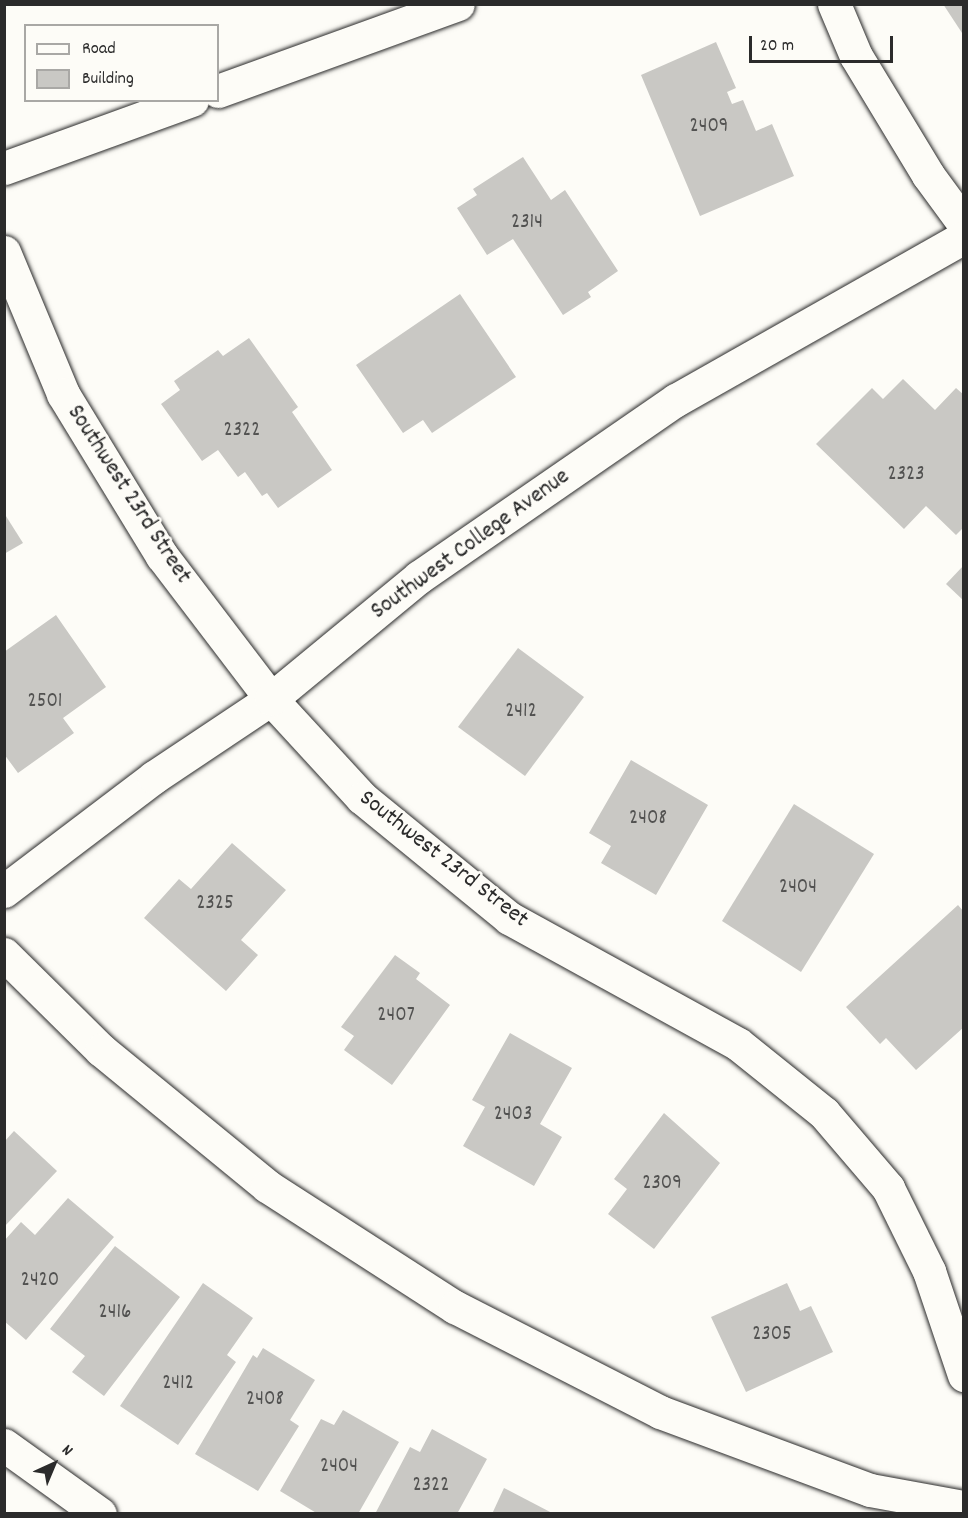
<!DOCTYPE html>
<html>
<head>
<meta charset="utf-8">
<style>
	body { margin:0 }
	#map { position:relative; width:968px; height:1518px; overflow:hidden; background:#fdfcf7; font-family:Dekko,sans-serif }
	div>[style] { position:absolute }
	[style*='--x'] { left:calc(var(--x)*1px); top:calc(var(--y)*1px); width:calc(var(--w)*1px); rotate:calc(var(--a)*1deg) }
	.building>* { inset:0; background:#c9c8c4 }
	.roads { filter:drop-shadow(0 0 2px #2b2b2b) drop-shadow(0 0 2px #2b2b2b) }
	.minor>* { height:33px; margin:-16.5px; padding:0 16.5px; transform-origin:16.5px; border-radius:16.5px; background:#fdfcf7 }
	span { translate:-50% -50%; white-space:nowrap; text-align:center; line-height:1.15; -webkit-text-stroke:5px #fdfcf7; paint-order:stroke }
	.number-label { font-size:21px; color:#525251 }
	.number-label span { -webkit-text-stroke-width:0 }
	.street-label { font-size:24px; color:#2b2b2b }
	.frame { position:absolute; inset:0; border:6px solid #2b2b2b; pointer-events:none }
	.legend { position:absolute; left:24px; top:24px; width:195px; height:78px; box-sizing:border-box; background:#fdfcf7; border:2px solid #a9a8a5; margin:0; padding:8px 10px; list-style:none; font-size:18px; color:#2b2b2b }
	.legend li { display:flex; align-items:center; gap:12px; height:30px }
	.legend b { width:30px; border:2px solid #a9a8a5 }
	.north { position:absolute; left:24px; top:1434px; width:60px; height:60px; -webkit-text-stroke:4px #fdfcf7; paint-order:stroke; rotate:44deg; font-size:16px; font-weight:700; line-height:24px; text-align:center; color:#2b2b2b }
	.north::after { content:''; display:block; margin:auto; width:21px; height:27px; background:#2b2b2b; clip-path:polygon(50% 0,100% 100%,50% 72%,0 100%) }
	.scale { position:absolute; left:749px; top:36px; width:144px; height:27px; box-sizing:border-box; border:3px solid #2b2b2b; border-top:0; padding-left:8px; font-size:18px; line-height:21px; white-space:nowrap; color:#2b2b2b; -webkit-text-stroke:4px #fdfcf7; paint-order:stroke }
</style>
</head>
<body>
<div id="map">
	<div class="building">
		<i style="clip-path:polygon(943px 4px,964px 4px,964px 36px)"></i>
		<i style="clip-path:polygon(716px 42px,736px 88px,727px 92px,732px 104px,743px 100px,756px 131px,772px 124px,794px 176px,700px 216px,641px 75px)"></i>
		<i style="clip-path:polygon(523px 157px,551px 200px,565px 190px,618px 271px,588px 292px,591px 297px,563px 315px,513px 239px,487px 255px,457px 208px,477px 195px,473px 189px)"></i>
		<i style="clip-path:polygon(460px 294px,516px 377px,432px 433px,423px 420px,403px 433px,356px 365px)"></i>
		<i style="clip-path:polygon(249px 338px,298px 407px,292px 412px,332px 470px,278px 508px,267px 493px,262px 496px,245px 472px,238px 477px,218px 450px,202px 461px,161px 404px,180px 390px,174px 381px,218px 350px,223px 356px)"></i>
		<i style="clip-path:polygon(903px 379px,935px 410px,956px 388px,964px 395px,964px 527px,956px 535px,926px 506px,904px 529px,816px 444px,872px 388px,883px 399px)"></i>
		<i style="clip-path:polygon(4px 513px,23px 543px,4px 554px)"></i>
		<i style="clip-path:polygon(964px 565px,964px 601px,946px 584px)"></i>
		<i style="clip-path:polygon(56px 615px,106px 687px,63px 718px,74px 733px,18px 773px,4px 754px,4px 652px)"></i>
		<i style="clip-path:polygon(518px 648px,584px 697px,525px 776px,458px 727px)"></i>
		<i style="clip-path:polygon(631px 760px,708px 805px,656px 895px,601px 863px,611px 846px,589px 833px)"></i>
		<i style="clip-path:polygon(794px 804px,874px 854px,801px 972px,722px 921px)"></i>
		<i style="clip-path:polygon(232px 843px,286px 890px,241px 940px,258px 955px,226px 991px,144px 918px,179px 879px,191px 889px)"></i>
		<i style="clip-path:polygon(958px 905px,964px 912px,964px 1027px,916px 1070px,886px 1038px,880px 1044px,846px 1007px)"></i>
		<i style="clip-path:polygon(395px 955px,420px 973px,416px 979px,450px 1005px,392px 1085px,344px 1050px,354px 1036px,341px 1027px)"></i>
		<i style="clip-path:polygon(510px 1033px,572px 1068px,540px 1124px,562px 1137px,534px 1186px,463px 1146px,485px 1107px,472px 1100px)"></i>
		<i style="clip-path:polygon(664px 1113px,720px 1163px,654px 1249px,608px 1214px,627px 1189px,614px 1179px)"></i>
		<i style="clip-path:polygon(14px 1131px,57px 1171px,4px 1227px,4px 1142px)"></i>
		<i style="clip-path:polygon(68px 1198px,114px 1237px,26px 1340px,4px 1321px,4px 1241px,21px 1222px,35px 1235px)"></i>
		<i style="clip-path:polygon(115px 1246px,180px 1297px,104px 1396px,72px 1372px,85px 1356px,50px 1329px)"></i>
		<i style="clip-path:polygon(203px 1283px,253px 1318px,227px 1355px,236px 1362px,178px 1445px,120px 1406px)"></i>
		<i style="clip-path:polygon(787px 1283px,800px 1311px,811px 1306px,833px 1352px,746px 1392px,711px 1317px)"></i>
		<i style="clip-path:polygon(263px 1348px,315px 1380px,290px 1420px,299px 1426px,258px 1491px,195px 1454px,253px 1355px,257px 1358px)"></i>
		<i style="clip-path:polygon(343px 1410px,399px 1442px,358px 1514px,318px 1514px,280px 1491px,321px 1419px,334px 1425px)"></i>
		<i style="clip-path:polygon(432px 1429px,487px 1459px,457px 1514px,375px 1514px,410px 1447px,420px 1452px)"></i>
		<i style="clip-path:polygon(504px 1488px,554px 1514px,492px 1514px)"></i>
	</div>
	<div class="roads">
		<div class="minor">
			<i style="--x:834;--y:4;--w:56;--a:67.1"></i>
			<i style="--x:856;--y:56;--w:139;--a:58.8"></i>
			<i style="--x:928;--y:175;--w:61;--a:53.7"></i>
			<i style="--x:218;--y:91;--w:255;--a:-19.9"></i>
			<i style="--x:4;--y:168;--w:200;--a:-19.9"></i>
			<i style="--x:4;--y:252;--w:154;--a:67.4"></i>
			<i style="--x:63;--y:394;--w:190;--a:58.6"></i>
			<i style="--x:162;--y:556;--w:180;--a:52.7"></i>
			<i style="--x:271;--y:699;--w:134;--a:47.4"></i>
			<i style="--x:362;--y:798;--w:190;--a:39.2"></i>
			<i style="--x:509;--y:918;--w:261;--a:28.8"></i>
			<i style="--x:738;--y:1044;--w:110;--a:38.7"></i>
			<i style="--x:824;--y:1113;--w:99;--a:49.5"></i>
			<i style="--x:888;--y:1188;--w:93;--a:63.7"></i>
			<i style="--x:929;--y:1271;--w:110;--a:71.4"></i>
			<i style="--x:4;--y:891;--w:188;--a:-37.2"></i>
			<i style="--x:154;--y:777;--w:141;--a:-33.7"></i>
			<i style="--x:271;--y:699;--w:192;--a:-39.5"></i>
			<i style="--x:419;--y:577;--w:312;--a:-34.6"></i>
			<i style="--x:676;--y:400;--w:331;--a:-29.5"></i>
			<i style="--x:4;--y:954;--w:136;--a:44.7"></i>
			<i style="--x:101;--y:1050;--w:215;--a:39.3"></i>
			<i style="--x:267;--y:1186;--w:224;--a:32.8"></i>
			<i style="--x:455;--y:1307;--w:230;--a:27.1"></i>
			<i style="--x:660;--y:1412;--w:224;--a:20.4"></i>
			<i style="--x:870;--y:1490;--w:96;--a:10.3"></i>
			<i style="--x:4;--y:1445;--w:118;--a:35.7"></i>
		</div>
	</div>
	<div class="number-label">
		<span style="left:709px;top:127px">2409</span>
		<span style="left:527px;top:223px">2314</span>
		<span style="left:242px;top:431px">2322</span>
		<span style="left:906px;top:475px">2323</span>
		<span style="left:45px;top:702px">2501</span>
		<span style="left:521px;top:712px">2412</span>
		<span style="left:648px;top:819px">2408</span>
		<span style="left:798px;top:888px">2404</span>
		<span style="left:215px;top:904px">2325</span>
		<span style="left:396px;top:1016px">2407</span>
		<span style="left:513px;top:1115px">2403</span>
		<span style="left:662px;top:1184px">2309</span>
		<span style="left:40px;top:1281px">2420</span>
		<span style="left:115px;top:1313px">2416</span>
		<span style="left:772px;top:1335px">2305</span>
		<span style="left:178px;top:1384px">2412</span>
		<span style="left:265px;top:1400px">2408</span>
		<span style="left:339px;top:1467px">2404</span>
		<span style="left:431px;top:1486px">2322</span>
	</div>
	<div class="street-label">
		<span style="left:128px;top:495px;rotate:57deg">Southwest 23rd Street</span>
		<span style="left:471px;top:545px;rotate:-36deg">Southwest College Avenue</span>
		<span style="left:443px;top:860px;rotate:38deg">Southwest 23rd Street</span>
	</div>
	<div class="frame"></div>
	<ul class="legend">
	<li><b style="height:8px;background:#fdfcf7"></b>Road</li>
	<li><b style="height:16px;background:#c9c8c4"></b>Building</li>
	</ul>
	<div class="north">N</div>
	<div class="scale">20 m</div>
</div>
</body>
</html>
